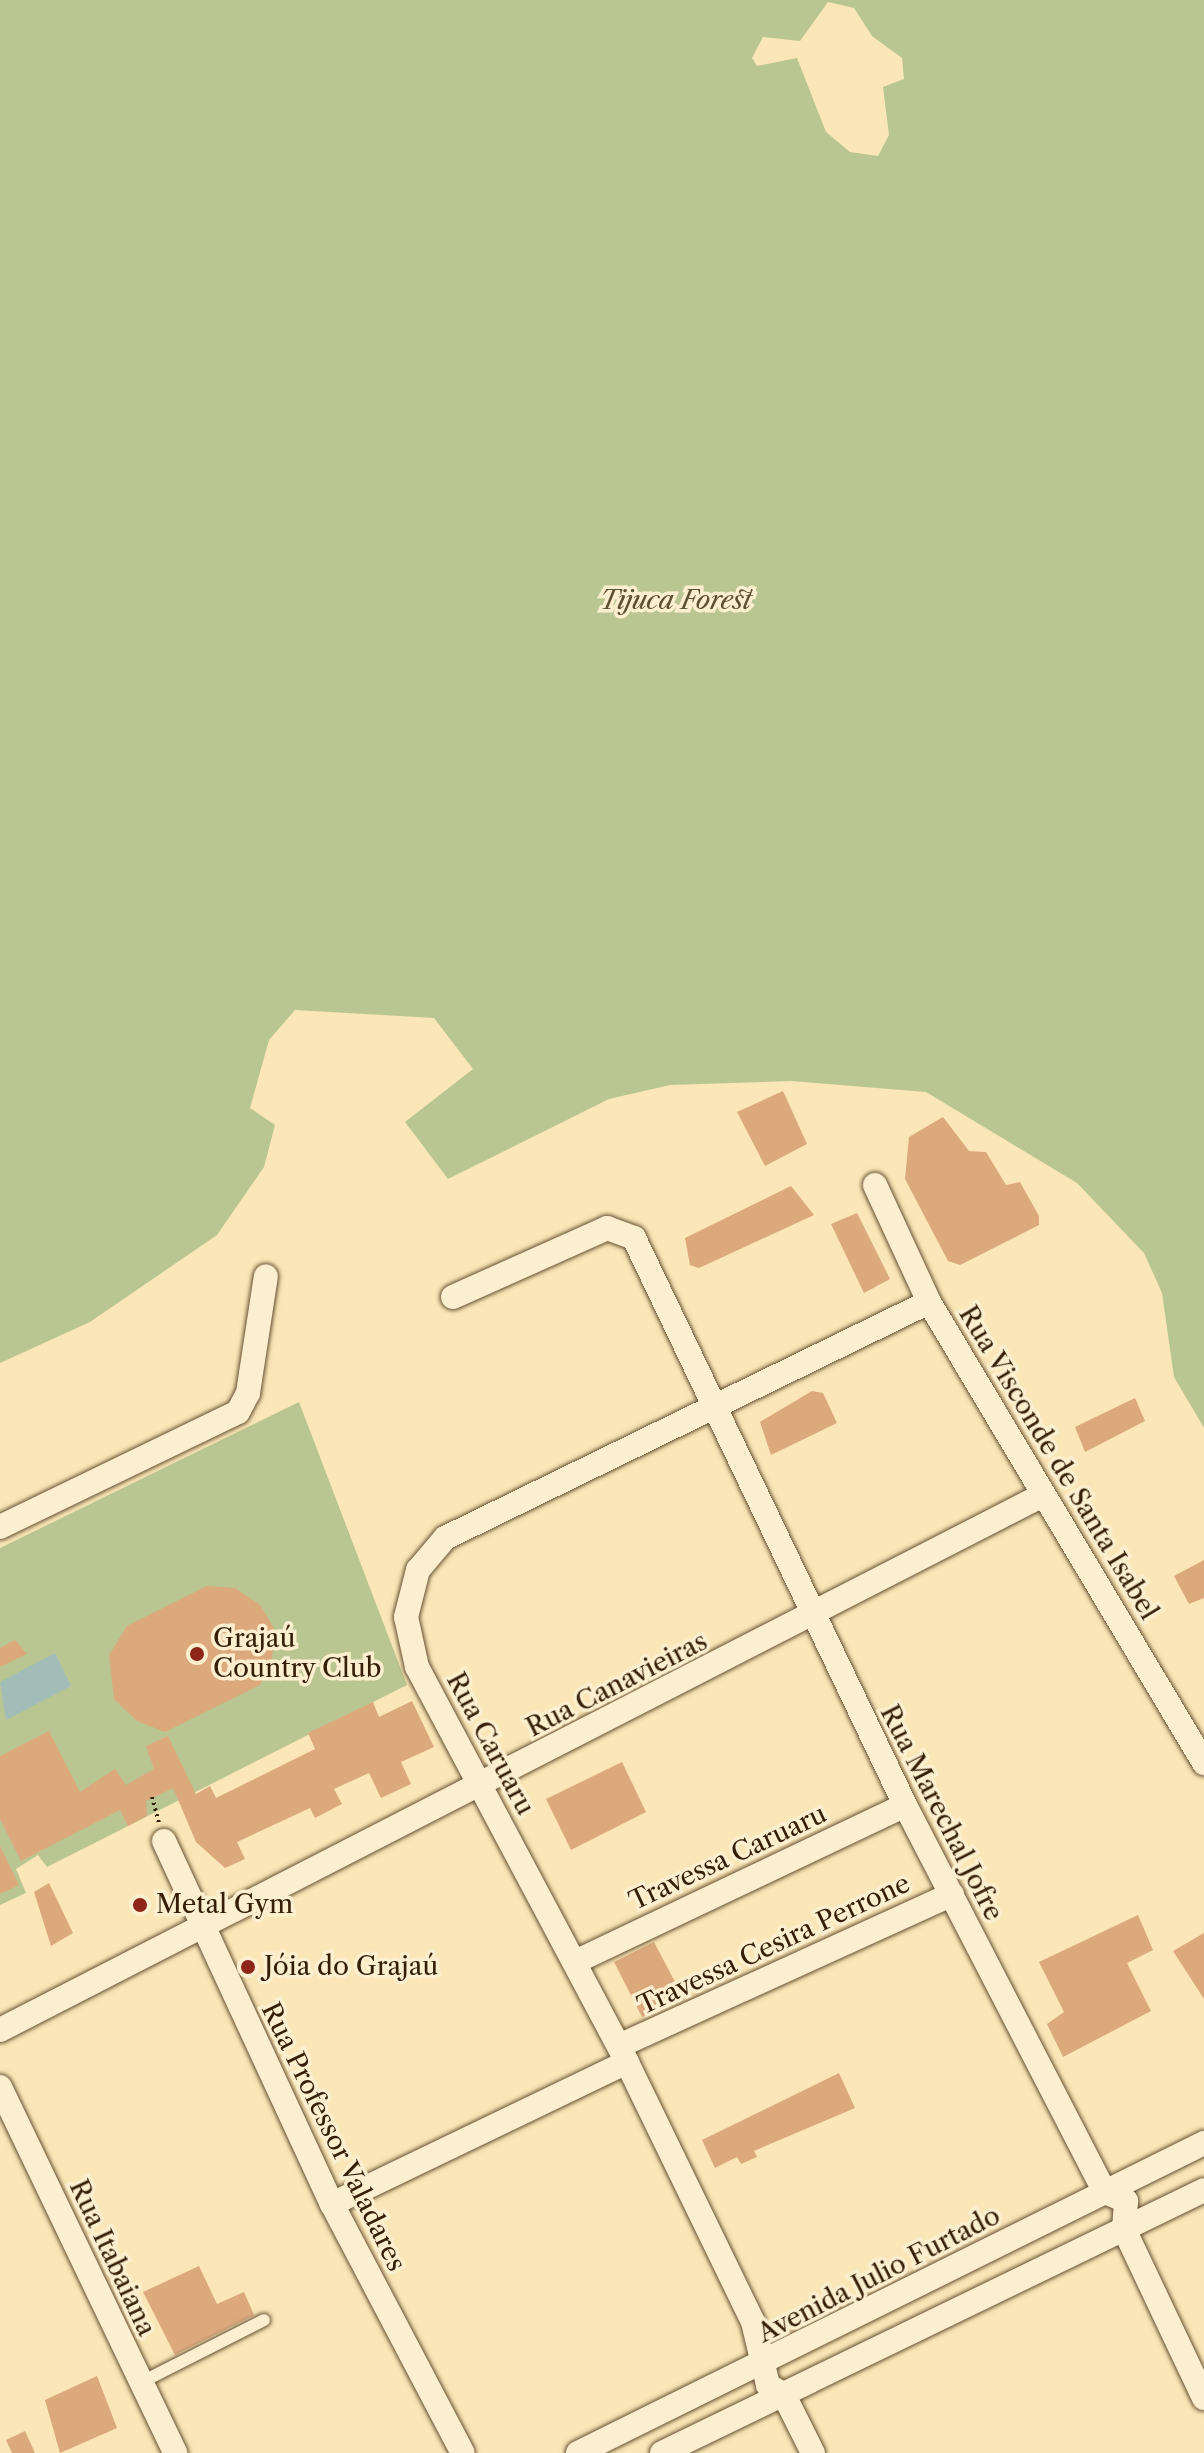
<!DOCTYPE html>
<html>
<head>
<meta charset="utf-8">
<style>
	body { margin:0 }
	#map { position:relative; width:1204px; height:2453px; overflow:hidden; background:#fae6b6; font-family:"Libre Caslon Text",serif }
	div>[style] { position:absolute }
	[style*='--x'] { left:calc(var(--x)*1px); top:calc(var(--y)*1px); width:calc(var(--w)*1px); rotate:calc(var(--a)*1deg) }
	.green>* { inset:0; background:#bac691 }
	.water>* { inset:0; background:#a2bdb8 }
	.building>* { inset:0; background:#dca97d }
	.path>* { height:4px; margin-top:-2px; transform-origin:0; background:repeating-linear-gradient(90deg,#351e08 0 2px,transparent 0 6px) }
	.roads { filter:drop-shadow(0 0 2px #665034) drop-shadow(0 0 2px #665034) }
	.lane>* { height:12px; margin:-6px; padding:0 6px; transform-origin:6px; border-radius:6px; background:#fcefd0 }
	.street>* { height:24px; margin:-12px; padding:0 12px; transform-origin:12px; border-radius:12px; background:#fcefd0 }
	.dots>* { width:22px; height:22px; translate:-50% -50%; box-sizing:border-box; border:4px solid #fcefd0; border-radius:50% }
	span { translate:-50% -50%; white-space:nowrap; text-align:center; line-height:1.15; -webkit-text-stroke:7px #fcefd0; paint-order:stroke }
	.park-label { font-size:26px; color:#5d5031; font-style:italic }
	.street-label { font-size:26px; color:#351e08 }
	.poi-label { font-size:26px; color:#351e08 }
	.left { translate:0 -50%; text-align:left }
</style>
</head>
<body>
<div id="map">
	<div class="green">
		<i style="clip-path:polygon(evenodd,0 0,1204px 0,1204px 1428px,1174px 1377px,1162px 1293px,1144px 1253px,1077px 1183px,926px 1092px,791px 1081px,670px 1085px,609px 1099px,448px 1179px,405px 1122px,473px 1069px,434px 1018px,295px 1010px,269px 1040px,250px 1108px,275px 1125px,264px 1167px,217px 1235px,90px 1322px,0 1363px,0 0,828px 2px,854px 8px,872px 36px,902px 58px,904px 79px,883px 87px,889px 135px,878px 156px,850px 152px,826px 132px,797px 58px,757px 66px,752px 58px,763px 37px,800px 41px,828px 2px)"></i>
		<i style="clip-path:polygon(299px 1402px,407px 1685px,47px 1867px,38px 1855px,16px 1869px,26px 1893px,0 1905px,0 1548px)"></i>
	</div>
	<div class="water">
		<i style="clip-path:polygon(55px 1653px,71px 1686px,6px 1720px,0 1682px)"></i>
	</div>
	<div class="building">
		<i style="clip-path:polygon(783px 1091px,807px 1144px,765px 1166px,737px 1112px)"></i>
		<i style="clip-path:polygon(943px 1117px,969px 1151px,986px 1152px,1006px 1185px,1020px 1182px,1039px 1216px,1039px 1225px,960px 1265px,948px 1261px,905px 1179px,909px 1137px)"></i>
		<i style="clip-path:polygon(791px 1186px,814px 1215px,699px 1268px,690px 1265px,685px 1238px)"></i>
		<i style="clip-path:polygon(857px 1213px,890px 1279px,864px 1293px,831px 1224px)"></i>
		<i style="clip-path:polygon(812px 1391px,823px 1393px,837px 1423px,771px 1455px,760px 1422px)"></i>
		<i style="clip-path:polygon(1135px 1398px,1145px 1421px,1085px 1452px,1075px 1427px)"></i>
		<i style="clip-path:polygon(1204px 1560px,1204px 1598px,1189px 1604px,1174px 1576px)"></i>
		<i style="clip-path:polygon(207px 1586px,235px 1588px,260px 1605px,275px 1630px,272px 1658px,260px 1685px,165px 1732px,137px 1721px,114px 1699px,109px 1655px,127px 1626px)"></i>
		<i style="clip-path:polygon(15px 1640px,27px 1654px,0 1667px,0 1648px)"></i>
		<i style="clip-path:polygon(412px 1701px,434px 1747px,401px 1762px,411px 1784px,381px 1798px,369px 1773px,334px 1789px,342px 1804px,315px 1818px,310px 1808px,237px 1842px,245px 1859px,225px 1868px,196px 1842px,173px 1788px,146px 1801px,147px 1816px,128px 1826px,120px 1810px,21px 1861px,0 1819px,0 1756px,49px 1731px,80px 1792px,115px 1769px,126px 1785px,154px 1769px,146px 1746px,168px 1736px,196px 1794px,210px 1786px,216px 1798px,315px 1749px,308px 1733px,373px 1702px,379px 1717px)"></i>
		<i style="clip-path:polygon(622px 1762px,646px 1812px,571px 1850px,546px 1799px)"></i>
		<i style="clip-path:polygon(0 1846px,19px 1885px,0 1894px)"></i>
		<i style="clip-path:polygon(49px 1883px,73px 1933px,51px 1946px,34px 1892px)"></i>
		<i style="clip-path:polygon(1138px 1915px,1153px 1950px,1127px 1963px,1151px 2011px,1063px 2057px,1047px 2024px,1064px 2012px,1039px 1962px)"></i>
		<i style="clip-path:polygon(1204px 1933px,1204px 1999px,1173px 1951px)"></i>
		<i style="clip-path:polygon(654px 1942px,683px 1997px,642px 2017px,614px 1962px)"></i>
		<i style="clip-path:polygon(839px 2073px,855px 2108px,754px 2151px,757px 2157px,741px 2164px,737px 2157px,715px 2168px,702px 2140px)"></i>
		<i style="clip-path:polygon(199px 2266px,217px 2304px,244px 2292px,254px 2315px,175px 2355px,143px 2292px)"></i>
		<i style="clip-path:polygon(97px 2376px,117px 2428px,60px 2453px,45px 2400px)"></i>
		<i style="clip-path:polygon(25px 2431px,35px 2453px,12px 2453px,6px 2440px)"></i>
	</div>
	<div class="path">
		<i style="--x:152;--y:1797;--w:27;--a:75"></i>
	</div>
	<div class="roads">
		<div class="lane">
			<i style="--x:140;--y:2383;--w:139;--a:-26.9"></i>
		</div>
		<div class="street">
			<i style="--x:875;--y:1185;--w:129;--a:65.2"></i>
			<i style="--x:929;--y:1302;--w:537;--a:59.18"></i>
			<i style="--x:453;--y:1297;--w:169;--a:-24.1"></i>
			<i style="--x:607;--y:1228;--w:29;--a:20"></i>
			<i style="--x:634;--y:1238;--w:628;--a:64.45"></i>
			<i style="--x:905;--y:1805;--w:436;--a:62.7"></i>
			<i style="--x:1105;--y:2192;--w:23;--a:23"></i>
			<i style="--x:1126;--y:2201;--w:28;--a:94"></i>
			<i style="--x:1124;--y:2229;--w:187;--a:64.7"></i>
			<i style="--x:0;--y:1527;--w:264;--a:-25.8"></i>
			<i style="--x:238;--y:1412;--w:21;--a:-62"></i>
			<i style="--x:248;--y:1393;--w:118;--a:-81.3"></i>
			<i style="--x:164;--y:1841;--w:400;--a:65.2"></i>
			<i style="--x:332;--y:2204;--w:281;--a:62.3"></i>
			<i style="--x:575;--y:1962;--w:365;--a:-25.4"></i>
			<i style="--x:0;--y:2030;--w:1172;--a:-27.16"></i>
			<i style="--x:619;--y:2046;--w:366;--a:-24.5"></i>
			<i style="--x:0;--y:2087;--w:406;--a:64.4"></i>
			<i style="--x:332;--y:2204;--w:327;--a:-25.7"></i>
			<i style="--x:578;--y:2453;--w:699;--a:-26.34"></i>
			<i style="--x:662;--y:2453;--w:602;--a:-25.88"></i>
			<i style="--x:813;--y:2453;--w:65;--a:-116.6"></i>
			<i style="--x:784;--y:2395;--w:19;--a:-148"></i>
			<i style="--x:768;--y:2385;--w:65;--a:-103.4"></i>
			<i style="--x:753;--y:2322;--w:289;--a:-115.9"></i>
			<i style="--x:627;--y:2062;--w:447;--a:-118"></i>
			<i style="--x:417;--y:1667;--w:51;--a:-102.4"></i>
			<i style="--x:406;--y:1617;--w:49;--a:-75.7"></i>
			<i style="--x:418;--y:1570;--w:42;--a:-49.8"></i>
			<i style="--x:445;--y:1538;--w:538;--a:-25.99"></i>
		</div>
	</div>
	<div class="dots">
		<i style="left:197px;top:1654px;background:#8f2418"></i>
		<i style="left:140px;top:1905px;background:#8f2418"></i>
		<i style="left:248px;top:1967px;background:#8f2418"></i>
	</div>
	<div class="park-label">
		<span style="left:676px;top:601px">Tijuca Forest</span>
	</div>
	<div class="street-label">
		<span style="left:1058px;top:1463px;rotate:59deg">Rua Visconde de Santa Isabel</span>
		<span style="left:617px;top:1685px;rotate:-27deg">Rua Canavieiras</span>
		<span style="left:490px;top:1744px;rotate:62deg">Rua Caruaru</span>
		<span style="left:941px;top:1813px;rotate:63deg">Rua Marechal Jofre</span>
		<span style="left:728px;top:1858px;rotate:-25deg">Travessa Caruaru</span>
		<span style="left:774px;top:1945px;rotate:-25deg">Travessa Cesira Perrone</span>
		<span style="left:333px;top:2137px;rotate:64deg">Rua Professor Valadares</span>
		<span style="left:112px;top:2258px;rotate:65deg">Rua Itabaiana</span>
		<span style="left:879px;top:2275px;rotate:-27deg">Avenida Julio Furtado</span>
	</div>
	<div class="poi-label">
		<span class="left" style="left:213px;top:1654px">Grajaú<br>Country Club</span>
		<span class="left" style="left:156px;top:1905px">Metal Gym</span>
		<span class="left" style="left:264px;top:1967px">Jóia do Grajaú</span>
	</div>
</div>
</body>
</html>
